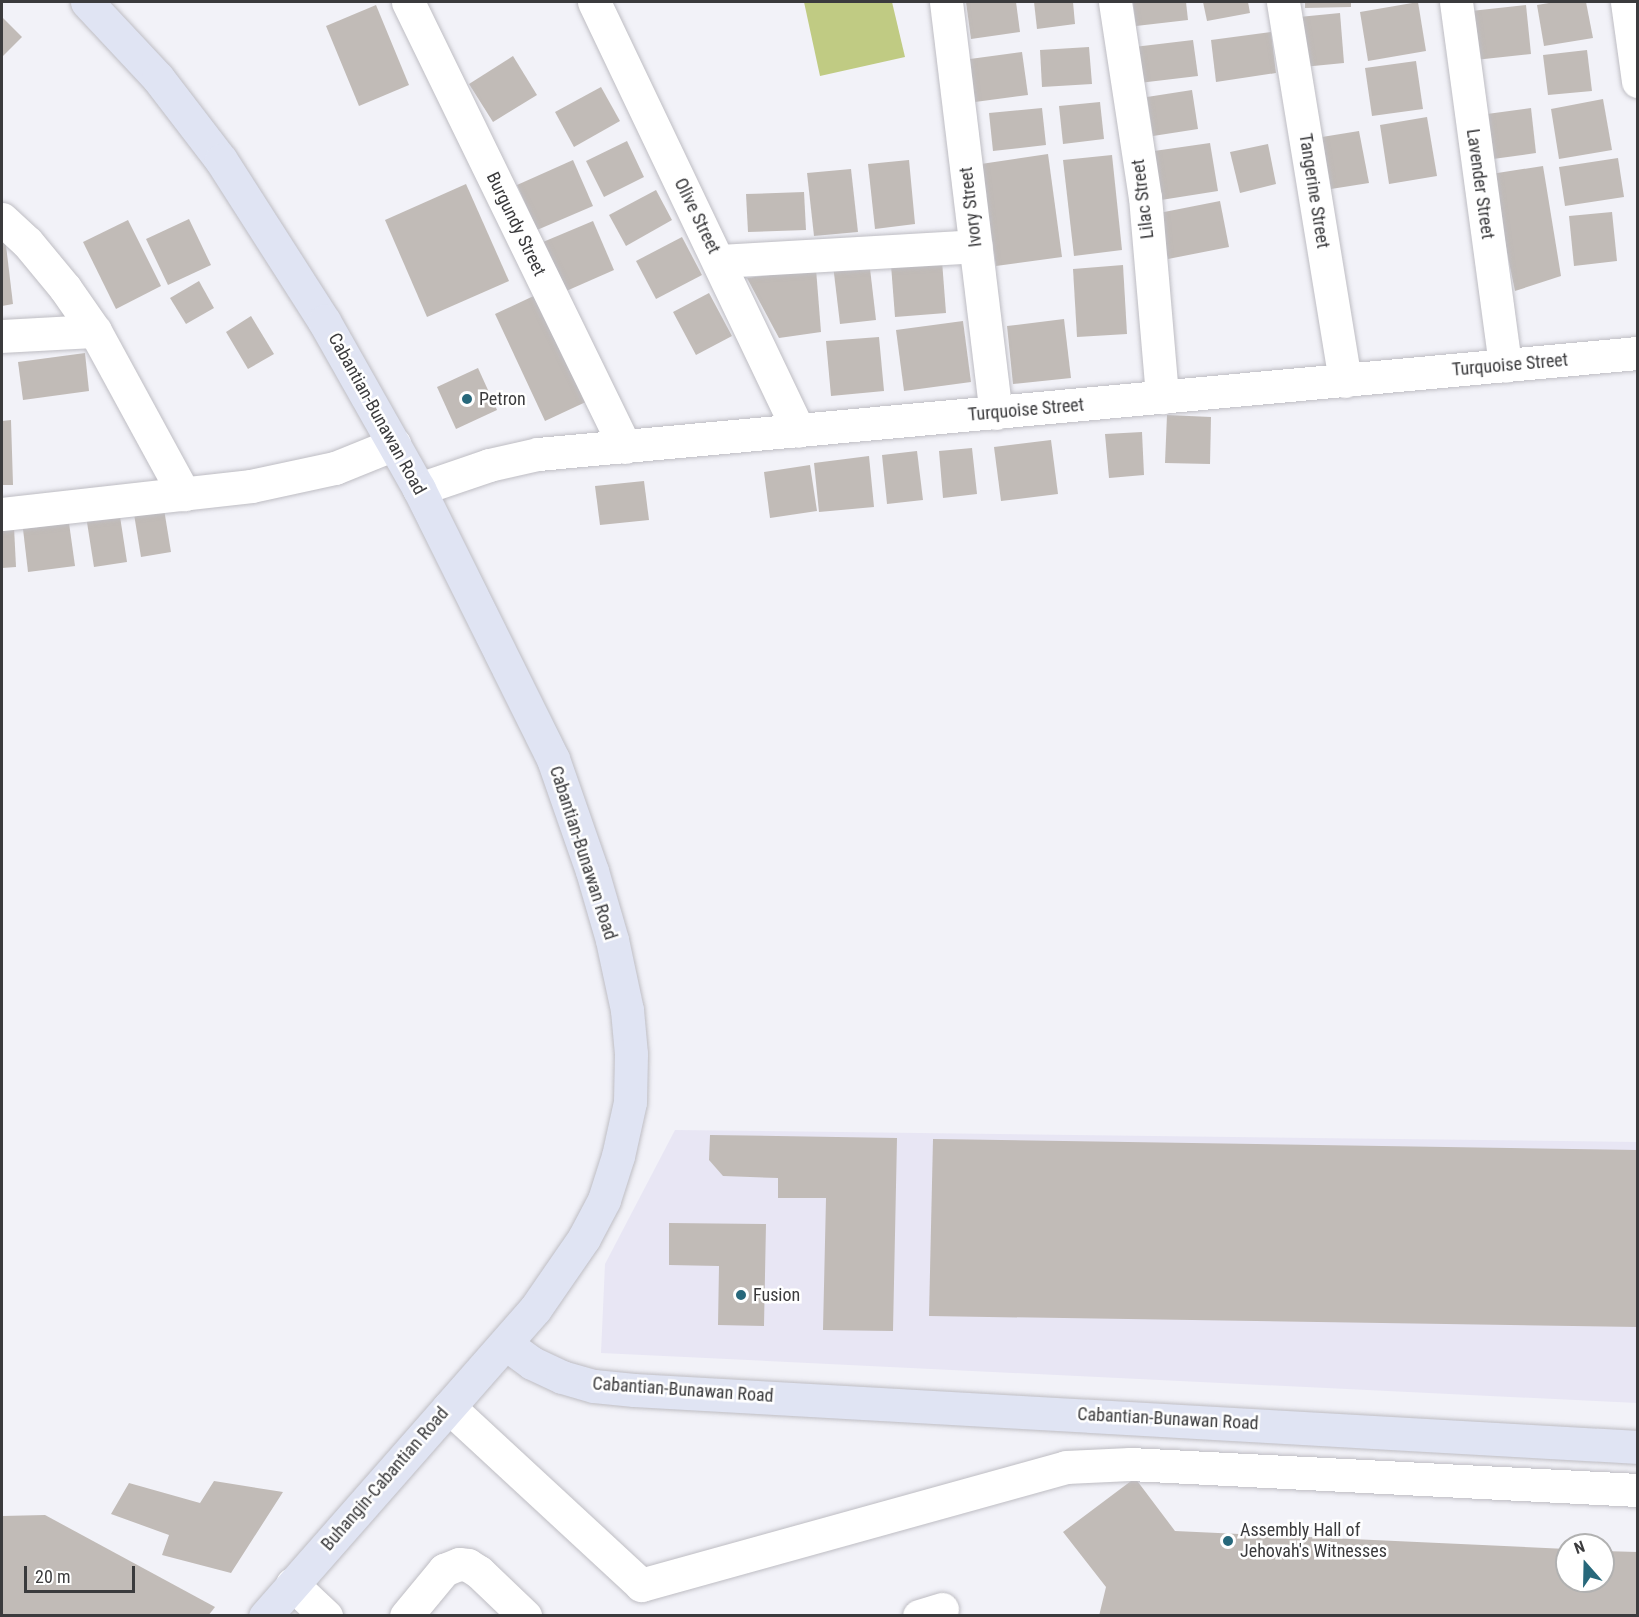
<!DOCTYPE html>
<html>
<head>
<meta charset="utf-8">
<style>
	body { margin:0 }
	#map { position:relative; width:1639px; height:1617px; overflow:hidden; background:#f2f2f8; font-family:"Roboto Condensed",sans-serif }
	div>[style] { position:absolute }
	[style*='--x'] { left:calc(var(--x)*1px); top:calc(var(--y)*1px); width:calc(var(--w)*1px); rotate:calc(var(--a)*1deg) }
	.built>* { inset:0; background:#e8e6f4 }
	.green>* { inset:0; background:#c0cb83 }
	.building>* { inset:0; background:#c1bbb7 }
	.roads { filter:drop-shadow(0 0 2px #bebdc3) drop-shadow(0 0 2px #bebdc3) }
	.minor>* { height:33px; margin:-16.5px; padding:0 16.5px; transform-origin:16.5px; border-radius:16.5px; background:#fff }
	.major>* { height:33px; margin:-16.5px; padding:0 16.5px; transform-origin:16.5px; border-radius:16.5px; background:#e0e4f3 }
	.dots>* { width:16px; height:16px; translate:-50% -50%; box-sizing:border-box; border:3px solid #fff; border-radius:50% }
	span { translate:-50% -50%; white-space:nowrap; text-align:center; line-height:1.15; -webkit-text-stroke:5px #fff; paint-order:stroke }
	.street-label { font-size:18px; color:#3b3b3d }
	.poi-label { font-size:18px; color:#3b3b3d }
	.left { translate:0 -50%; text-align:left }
	.frame { position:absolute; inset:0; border:3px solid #3b3b3d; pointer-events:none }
	.north { position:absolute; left:1555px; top:1533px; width:60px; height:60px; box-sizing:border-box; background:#fff; border:2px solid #b1b1b1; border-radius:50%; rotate:340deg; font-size:16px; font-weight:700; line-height:24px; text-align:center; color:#3b3b3d }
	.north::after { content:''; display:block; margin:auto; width:21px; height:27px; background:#27687b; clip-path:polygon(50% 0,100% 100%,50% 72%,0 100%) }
	.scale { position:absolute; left:24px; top:1566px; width:111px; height:27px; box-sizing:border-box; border:3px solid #3b3b3d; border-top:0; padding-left:8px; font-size:18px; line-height:21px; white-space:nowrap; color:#3b3b3d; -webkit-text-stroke:4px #fff; paint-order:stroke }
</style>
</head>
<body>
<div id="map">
	<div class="built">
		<i style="clip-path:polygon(675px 1130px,1637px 1142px,1637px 1403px,601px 1353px,605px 1264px)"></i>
	</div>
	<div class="green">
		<i style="clip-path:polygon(804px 2px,892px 2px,905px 57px,820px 76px)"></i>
	</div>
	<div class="building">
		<i style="clip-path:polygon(966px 2px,1016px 2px,1020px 32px,971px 39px)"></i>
		<i style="clip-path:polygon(1034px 2px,1073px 2px,1075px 24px,1037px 29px)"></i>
		<i style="clip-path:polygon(1133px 2px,1186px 2px,1188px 20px,1136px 26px)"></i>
		<i style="clip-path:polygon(1203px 2px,1248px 2px,1250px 13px,1207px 21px)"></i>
		<i style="clip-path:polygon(1305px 2px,1351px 2px,1351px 7px,1305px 8px)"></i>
		<i style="clip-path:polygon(1418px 2px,1426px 51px,1368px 61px,1360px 12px)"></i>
		<i style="clip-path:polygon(1555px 2px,1586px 2px,1593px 38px,1544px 46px,1537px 5px)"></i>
		<i style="clip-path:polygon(376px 5px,409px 85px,359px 106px,326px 26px)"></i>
		<i style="clip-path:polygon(1526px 5px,1531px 54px,1475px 60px,1471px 11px)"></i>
		<i style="clip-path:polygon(1340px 13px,1344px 63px,1303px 67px,1299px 17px)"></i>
		<i style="clip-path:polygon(2px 17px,22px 37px,3px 56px,2px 54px)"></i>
		<i style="clip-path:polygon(1271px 32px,1276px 73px,1216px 82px,1211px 40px)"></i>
		<i style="clip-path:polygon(1193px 40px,1198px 76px,1139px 83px,1134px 47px)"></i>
		<i style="clip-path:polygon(1089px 47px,1092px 84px,1042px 87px,1040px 50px)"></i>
		<i style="clip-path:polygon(1587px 50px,1592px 91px,1548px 95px,1543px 55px)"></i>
		<i style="clip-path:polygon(1022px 52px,1028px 95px,975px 102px,970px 59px)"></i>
		<i style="clip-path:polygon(513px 56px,537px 95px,493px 122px,469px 84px)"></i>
		<i style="clip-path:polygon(1416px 61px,1423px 109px,1372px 116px,1365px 68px)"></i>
		<i style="clip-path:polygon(601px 87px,620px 121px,574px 147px,555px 112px)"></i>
		<i style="clip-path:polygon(1192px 90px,1198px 129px,1153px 136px,1147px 97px)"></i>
		<i style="clip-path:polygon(1603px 99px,1612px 150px,1559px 159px,1551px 109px)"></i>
		<i style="clip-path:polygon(1100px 102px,1104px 139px,1063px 144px,1059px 106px)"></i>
		<i style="clip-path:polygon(1042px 108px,1046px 145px,993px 151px,989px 113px)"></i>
		<i style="clip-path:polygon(1531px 108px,1536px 153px,1493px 159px,1487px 114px)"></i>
		<i style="clip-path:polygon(1427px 117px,1437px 176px,1389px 184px,1380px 125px)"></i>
		<i style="clip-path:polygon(1359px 131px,1369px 183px,1331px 189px,1322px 137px)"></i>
		<i style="clip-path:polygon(627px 141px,644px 177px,604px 197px,586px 161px)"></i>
		<i style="clip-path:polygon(1210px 143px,1218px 191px,1161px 200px,1154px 151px)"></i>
		<i style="clip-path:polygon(1268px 144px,1276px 184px,1240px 193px,1230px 152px)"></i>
		<i style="clip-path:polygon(1048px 154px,1062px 257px,996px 266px,981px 164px)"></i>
		<i style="clip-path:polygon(1112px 155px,1122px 250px,1074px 256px,1063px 160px)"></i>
		<i style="clip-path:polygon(1618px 158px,1624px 197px,1565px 206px,1559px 167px)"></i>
		<i style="clip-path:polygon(573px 160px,593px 206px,537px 230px,517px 185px)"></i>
		<i style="clip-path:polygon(909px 160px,915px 224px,875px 229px,868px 164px)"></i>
		<i style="clip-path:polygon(1543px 166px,1561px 276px,1515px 291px,1491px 174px)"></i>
		<i style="clip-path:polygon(851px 169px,858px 232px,814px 236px,807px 173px)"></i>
		<i style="clip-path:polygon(466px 184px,509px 281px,427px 317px,385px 220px)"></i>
		<i style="clip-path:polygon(656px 190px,672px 220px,626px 246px,609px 215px)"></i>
		<i style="clip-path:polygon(804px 192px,806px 230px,748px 232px,746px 194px)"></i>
		<i style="clip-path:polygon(1220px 201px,1229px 247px,1168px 259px,1159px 213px)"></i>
		<i style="clip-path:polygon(1612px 212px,1617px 261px,1574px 266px,1569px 216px)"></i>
		<i style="clip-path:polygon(189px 219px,211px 265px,168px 285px,146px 239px)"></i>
		<i style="clip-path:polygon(128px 220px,161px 286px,116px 309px,83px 242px)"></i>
		<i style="clip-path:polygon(593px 221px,614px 270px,564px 292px,543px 242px)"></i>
		<i style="clip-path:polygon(5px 237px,13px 304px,2px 306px,2px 238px)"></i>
		<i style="clip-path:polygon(682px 237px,702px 275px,656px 299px,636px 261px)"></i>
		<i style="clip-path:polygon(869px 260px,876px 320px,840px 324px,833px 265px)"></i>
		<i style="clip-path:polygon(942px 261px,946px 313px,895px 317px,891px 265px)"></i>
		<i style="clip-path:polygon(1123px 265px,1127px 334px,1077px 337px,1073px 269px)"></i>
		<i style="clip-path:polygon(816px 269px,821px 332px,779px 338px,747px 278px)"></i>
		<i style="clip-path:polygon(199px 281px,214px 308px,186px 324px,170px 298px)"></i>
		<i style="clip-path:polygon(540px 293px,590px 400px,545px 421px,495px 314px)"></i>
		<i style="clip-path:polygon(709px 293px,732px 336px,696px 355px,673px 312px)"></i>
		<i style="clip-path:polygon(251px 316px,274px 354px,248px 369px,226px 332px)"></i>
		<i style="clip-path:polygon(1064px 319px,1071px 378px,1013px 384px,1007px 326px)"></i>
		<i style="clip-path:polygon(963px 321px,971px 382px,904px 391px,896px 330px)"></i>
		<i style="clip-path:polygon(879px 337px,884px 391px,831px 396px,826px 341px)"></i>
		<i style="clip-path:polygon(85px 353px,89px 391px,23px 400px,18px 362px)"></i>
		<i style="clip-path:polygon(478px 368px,497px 410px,456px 429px,437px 387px)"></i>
		<i style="clip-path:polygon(1167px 415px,1211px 417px,1210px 464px,1165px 463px)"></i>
		<i style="clip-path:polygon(11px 420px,13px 485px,2px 485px,2px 421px)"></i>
		<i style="clip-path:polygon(1142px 432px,1144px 475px,1109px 478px,1105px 434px)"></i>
		<i style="clip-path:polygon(1051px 440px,1058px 494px,1001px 501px,994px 447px)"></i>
		<i style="clip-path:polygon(972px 448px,977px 494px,943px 498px,939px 451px)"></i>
		<i style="clip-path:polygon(917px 451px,923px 500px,887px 504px,882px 455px)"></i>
		<i style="clip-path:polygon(869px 456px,874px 507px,819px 512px,814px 463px)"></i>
		<i style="clip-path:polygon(810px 465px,817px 511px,770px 518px,764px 472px)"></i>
		<i style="clip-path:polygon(644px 481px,649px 520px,600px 525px,595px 486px)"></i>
		<i style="clip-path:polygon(163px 503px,171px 552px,141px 557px,133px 508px)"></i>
		<i style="clip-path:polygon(119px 510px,127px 562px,94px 567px,86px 516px)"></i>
		<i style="clip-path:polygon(69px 523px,75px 566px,28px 572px,23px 529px)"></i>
		<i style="clip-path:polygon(14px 527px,16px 567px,2px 568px,2px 528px)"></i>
		<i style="clip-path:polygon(710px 1135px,897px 1138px,893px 1331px,823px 1330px,826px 1198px,778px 1198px,778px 1178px,723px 1176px,709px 1160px)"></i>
		<i style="clip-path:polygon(933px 1139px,1638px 1150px,1638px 1327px,929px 1316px)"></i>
		<i style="clip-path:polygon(669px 1223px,766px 1224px,764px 1326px,718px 1325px,719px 1266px,669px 1265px)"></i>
		<i style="clip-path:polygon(1135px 1478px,1175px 1531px,1567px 1549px,1567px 1581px,1603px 1581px,1603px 1551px,1638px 1552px,1638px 1616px,1099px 1616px,1106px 1587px,1063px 1532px)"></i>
		<i style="clip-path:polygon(214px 1481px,283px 1492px,231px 1573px,162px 1555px,169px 1535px,111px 1514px,129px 1483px,200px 1503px)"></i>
		<i style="clip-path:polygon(45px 1515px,215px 1607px,208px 1616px,2px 1616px,2px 1516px)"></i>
	</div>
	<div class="roads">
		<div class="minor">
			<i style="--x:408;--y:2;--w:495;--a:64"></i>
			<i style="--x:594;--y:2;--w:475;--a:64.5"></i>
			<i style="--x:946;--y:2;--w:414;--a:83.1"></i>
			<i style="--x:1115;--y:2;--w:197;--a:81.3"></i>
			<i style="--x:1145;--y:197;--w:201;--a:85.1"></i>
			<i style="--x:1283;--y:2;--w:384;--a:80.7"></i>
			<i style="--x:1456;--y:2;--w:367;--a:82.3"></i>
			<i style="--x:1627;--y:2;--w:80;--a:82.1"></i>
			<i style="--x:2;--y:219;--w:34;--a:43"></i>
			<i style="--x:27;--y:242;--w:60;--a:50.4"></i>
			<i style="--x:65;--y:288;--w:52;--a:55.1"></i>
			<i style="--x:95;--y:331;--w:186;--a:61.4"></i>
			<i style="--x:719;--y:261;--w:257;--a:-3.3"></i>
			<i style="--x:2;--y:336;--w:93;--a:-3.1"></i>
			<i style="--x:419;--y:489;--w:74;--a:-18.9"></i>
			<i style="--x:489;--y:465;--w:50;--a:-12.7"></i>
			<i style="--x:538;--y:454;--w:1105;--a:-5.25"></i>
			<i style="--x:2;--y:514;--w:251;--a:-6.4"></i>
			<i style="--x:251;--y:486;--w:86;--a:-12.1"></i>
			<i style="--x:335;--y:468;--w:64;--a:-22.1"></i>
			<i style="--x:449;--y:1407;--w:262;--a:42.8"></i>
			<i style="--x:641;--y:1585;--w:441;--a:-15.5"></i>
			<i style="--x:1066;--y:1467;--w:64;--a:-2.7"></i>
			<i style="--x:1130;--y:1464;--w:509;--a:2.93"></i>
			<i style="--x:292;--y:1584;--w:47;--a:43.3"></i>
			<i style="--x:406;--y:1616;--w:60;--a:-50.4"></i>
			<i style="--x:444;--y:1570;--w:16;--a:-22"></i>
			<i style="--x:459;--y:1564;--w:9;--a:6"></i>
			<i style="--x:468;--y:1565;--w:13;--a:32"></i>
			<i style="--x:479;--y:1572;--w:64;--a:43.7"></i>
			<i style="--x:919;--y:1616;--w:24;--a:-17"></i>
		</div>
		<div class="major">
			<i style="--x:87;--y:2;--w:104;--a:46.9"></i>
			<i style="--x:158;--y:78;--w:103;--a:52.5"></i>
			<i style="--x:221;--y:160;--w:191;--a:57.4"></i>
			<i style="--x:324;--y:321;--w:193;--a:60.5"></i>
			<i style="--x:419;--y:489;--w:301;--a:63.6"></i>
			<i style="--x:553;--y:759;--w:119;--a:70.8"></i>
			<i style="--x:592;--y:871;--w:72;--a:73.8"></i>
			<i style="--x:612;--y:940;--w:72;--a:77.9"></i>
			<i style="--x:627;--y:1010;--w:44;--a:84.8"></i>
			<i style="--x:631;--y:1054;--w:48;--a:91.2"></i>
			<i style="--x:630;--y:1102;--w:55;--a:102.5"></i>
			<i style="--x:618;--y:1156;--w:46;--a:107.7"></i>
			<i style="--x:604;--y:1200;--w:43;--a:117.8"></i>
			<i style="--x:584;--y:1238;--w:86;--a:124.6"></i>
			<i style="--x:535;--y:1309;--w:409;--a:131.3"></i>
			<i style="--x:506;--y:1344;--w:32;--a:36"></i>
			<i style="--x:532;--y:1363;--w:33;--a:25"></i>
			<i style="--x:562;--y:1377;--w:33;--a:16"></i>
			<i style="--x:594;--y:1386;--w:40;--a:5.7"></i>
			<i style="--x:634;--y:1390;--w:1006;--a:3.25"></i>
		</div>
	</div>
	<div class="dots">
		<i style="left:467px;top:399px;background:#27687b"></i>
		<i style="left:741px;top:1295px;background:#27687b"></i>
		<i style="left:1228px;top:1541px;background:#27687b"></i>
	</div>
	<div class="street-label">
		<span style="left:1480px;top:184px;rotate:82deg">Lavender Street</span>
		<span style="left:1314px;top:191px;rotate:81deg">Tangerine Street</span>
		<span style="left:1143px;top:199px;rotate:-97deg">Lilac Street</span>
		<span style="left:971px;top:207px;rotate:-97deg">Ivory Street</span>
		<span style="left:697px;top:216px;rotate:64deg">Olive Street</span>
		<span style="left:516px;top:224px;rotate:64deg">Burgundy Street</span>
		<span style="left:1510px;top:365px;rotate:-5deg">Turquoise Street</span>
		<span style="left:1026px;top:410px;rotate:-5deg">Turquoise Street</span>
		<span style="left:377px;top:414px;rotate:61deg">Cabantian-Bunawan Road</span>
		<span style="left:583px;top:853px;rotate:72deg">Cabantian-Bunawan Road</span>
		<span style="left:683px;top:1390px;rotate:4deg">Cabantian-Bunawan Road</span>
		<span style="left:1168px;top:1419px;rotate:3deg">Cabantian-Bunawan Road</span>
		<span style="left:385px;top:1479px;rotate:-49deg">Buhangin-Cabantian Road</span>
	</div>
	<div class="poi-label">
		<span class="left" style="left:479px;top:399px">Petron</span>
		<span class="left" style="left:753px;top:1295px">Fusion</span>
		<span class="left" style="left:1240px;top:1541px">Assembly Hall of<br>Jehovah's Witnesses</span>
	</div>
	<div class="frame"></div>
	<div class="north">N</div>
	<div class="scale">20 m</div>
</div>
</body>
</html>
